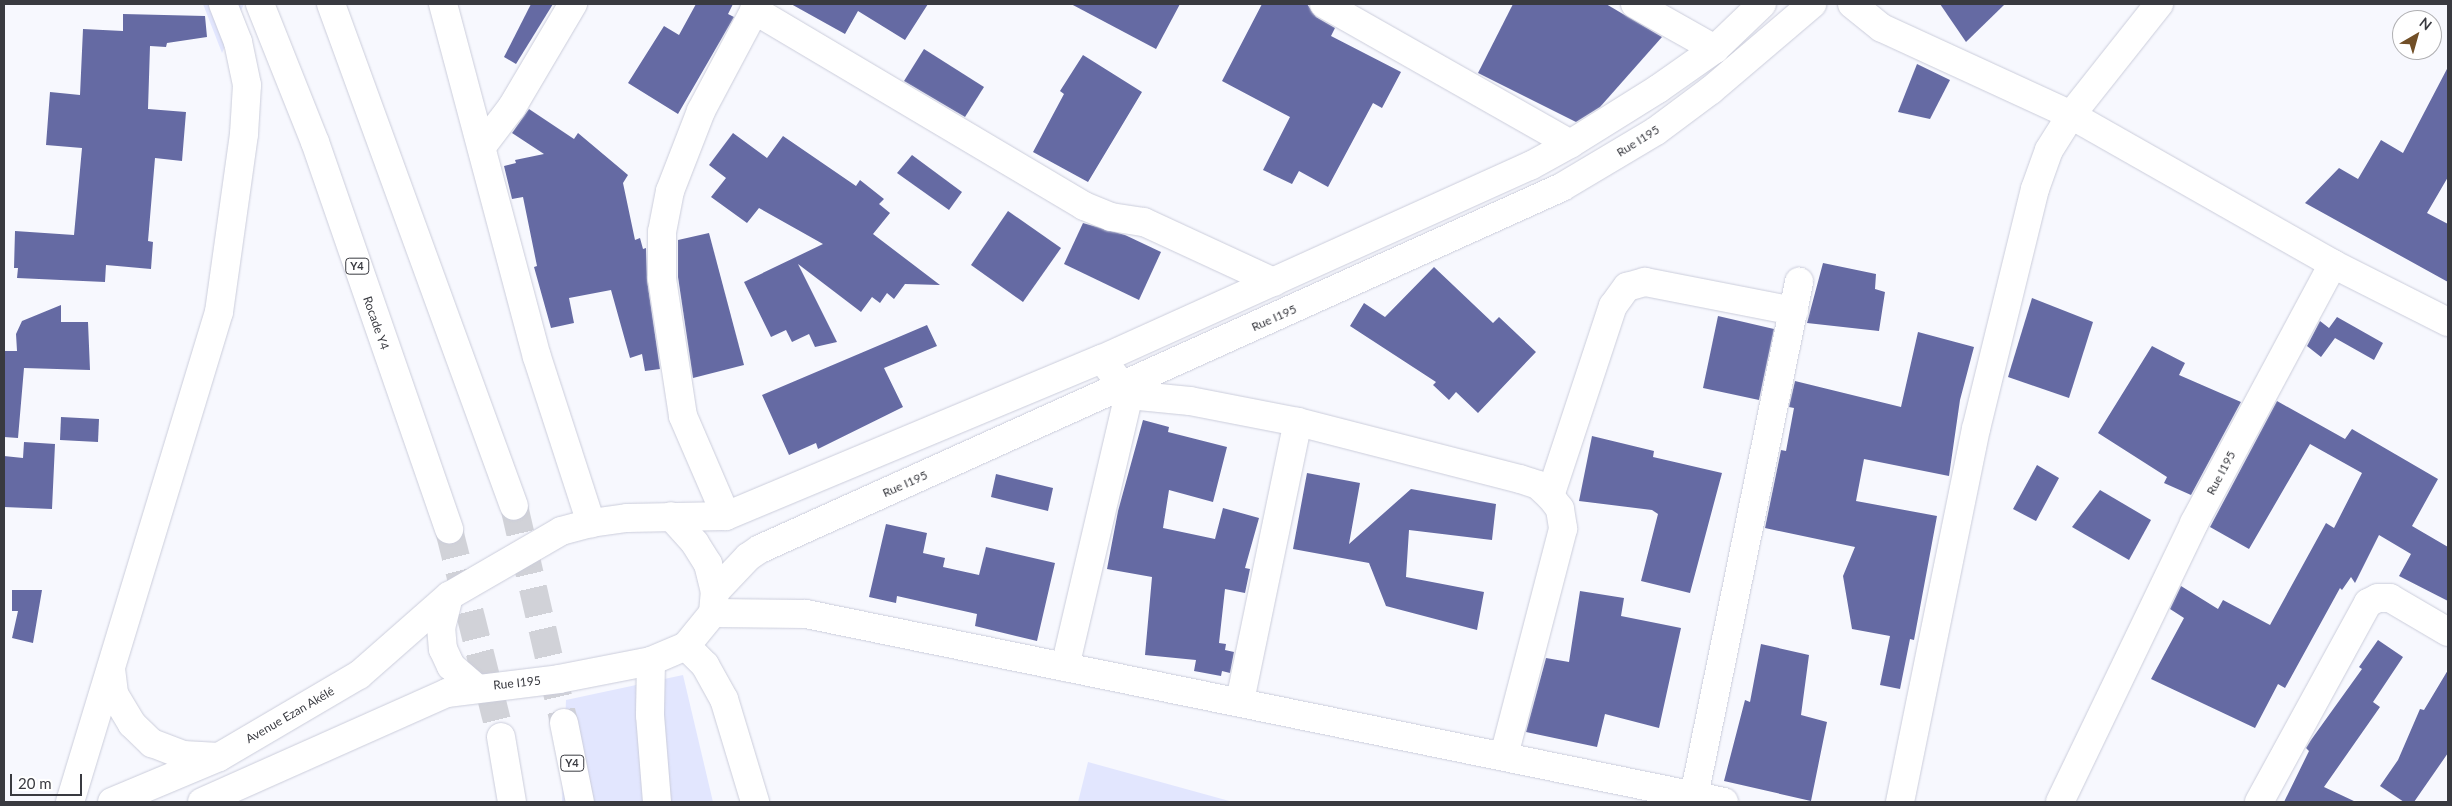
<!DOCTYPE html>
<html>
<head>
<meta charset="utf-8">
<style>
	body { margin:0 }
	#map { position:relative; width:2452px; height:806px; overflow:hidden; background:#f7f8fe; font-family:Lato,sans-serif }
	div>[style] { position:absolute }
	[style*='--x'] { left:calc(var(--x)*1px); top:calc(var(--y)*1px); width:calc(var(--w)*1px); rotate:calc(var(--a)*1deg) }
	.green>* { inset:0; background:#e2e6fe }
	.building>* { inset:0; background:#656aa3 }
	.highway-tunnel>* { height:28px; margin-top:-14px; transform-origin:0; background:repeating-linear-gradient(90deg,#d1d2d8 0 28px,transparent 0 42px) }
	.roads { filter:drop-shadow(0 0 1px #cbcddb) drop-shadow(0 0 1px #cbcddb) }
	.minor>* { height:28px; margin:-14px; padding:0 14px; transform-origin:14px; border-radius:14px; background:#fff }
	.major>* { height:28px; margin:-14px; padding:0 14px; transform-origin:14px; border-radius:14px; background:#fff }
	.highway>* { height:28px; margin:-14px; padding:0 14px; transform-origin:14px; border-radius:14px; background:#fff }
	span { translate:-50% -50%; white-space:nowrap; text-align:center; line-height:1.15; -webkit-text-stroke:5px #fff; paint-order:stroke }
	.shield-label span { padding:1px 4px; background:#fff; border:1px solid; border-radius:4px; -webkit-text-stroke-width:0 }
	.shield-label { font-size:11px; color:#393a40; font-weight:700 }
	.street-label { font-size:12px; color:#393a40 }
	.frame { position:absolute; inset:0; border:5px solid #393a40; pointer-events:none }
	.north { position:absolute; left:2392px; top:10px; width:50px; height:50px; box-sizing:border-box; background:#fff; border:1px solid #b0b0b3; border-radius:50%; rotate:38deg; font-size:14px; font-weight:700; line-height:20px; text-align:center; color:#393a40 }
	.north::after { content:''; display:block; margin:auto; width:18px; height:22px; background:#714f27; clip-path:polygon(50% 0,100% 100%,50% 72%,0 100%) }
	.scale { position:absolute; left:10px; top:774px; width:72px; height:22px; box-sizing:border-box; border:2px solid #393a40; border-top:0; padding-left:6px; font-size:15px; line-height:18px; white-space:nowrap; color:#393a40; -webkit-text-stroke:4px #fff; paint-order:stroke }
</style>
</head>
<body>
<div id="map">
	<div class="green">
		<i style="clip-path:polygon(203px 4px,244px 4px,222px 53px)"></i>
		<i style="clip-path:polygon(683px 675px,713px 802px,562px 802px,566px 700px)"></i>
		<i style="clip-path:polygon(1088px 762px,1233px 802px,1078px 802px)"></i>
	</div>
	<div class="building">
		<i style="clip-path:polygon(531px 4px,553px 4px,516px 64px,504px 57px)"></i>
		<i style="clip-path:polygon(696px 4px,733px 4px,728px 14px,734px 17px,678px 114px,628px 83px,664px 26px,679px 35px)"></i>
		<i style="clip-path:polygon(791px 4px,928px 4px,905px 40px,858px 11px,845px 34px)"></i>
		<i style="clip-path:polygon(1071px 4px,1180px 4px,1156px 49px)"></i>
		<i style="clip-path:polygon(1262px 4px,1307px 4px,1316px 17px,1335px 28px,1331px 36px,1401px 72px,1382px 108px,1373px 103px,1328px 187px,1299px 171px,1292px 184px,1263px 170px,1290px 117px,1222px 81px)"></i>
		<i style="clip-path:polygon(1513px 4px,1606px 4px,1662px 37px,1600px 107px,1576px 122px,1478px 73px)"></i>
		<i style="clip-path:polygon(1940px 4px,2005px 4px,1966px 42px)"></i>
		<i style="clip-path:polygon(123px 14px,205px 16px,207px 37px,167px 43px,166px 47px,150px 46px,148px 109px,186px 112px,182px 161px,155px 158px,148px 241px,153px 242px,151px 269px,106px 265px,105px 282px,17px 278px,18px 268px,14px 268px,15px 231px,74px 235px,82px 148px,46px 145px,50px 92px,80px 95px,83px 29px,123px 31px)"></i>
		<i style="clip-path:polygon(924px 49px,984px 87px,965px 117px,904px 81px)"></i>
		<i style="clip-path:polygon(1083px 55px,1142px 92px,1088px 182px,1033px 152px,1064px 94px,1060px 91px)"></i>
		<i style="clip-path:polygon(1917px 64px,1950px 80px,1930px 119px,1898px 112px)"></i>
		<i style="clip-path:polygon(2448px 67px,2448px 177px,2427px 213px,2448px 224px,2448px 282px,2305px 203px,2339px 168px,2358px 179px,2381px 140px,2403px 153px)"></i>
		<i style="clip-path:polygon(529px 109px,574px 139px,578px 133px,628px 175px,623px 183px,635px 240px,640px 238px,643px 249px,646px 248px,647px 280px,660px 369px,645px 371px,642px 354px,630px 358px,611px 290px,569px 298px,574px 323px,551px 328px,534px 267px,537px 266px,523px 197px,512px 199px,504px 166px,516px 163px,515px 160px,544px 154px,512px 133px)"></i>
		<i style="clip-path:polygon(733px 133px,767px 158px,783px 136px,856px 186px,860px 180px,884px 199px,879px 204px,890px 213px,873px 234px,940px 285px,905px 284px,894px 299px,887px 293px,880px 303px,872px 297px,861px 312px,798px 264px,837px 342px,815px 347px,809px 334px,792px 342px,786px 330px,771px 337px,744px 282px,823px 244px,759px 208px,747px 223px,711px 197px,726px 178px,709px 165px)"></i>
		<i style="clip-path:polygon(912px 155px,962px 192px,949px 210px,897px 173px)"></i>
		<i style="clip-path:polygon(1008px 211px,1061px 248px,1023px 302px,971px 265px)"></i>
		<i style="clip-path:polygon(1083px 223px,1125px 235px,1161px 252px,1139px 300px,1064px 264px)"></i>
		<i style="clip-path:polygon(709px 233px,744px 365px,693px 378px,678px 277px,678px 240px)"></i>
		<i style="clip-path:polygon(1823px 263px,1876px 274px,1875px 289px,1885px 292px,1879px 331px,1807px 323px)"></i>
		<i style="clip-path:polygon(1434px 267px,1493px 323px,1499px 317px,1536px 352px,1478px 413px,1456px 392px,1449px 400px,1433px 385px,1436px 382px,1350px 326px,1364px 303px,1385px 317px)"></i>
		<i style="clip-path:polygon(2032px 298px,2093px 322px,2069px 398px,2008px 377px)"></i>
		<i style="clip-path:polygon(61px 305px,61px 322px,88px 322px,90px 370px,24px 368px,18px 438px,4px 437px,4px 351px,17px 351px,16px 334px,22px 321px)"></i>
		<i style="clip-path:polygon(1718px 316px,1774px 329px,1759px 400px,1703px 388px)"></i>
		<i style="clip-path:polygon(2337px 317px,2383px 343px,2374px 360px,2335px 338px,2321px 357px,2307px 346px,2320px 321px,2329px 328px)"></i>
		<i style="clip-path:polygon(927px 325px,937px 346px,884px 368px,903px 407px,818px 449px,816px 443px,789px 455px,762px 395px)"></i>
		<i style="clip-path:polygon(1918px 332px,1974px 347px,1960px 400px,1949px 476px,1864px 459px,1856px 501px,1937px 516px,1914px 640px,1910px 639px,1900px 689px,1880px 685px,1890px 636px,1852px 629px,1843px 576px,1855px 547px,1765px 528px,1781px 450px,1786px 451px,1794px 408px,1789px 407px,1795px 381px,1901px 407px)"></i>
		<i style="clip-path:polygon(2152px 346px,2185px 363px,2179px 375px,2241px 402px,2191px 495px,2164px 483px,2167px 477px,2098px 433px)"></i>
		<i style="clip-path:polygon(2277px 401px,2345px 439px,2352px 429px,2438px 479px,2412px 526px,2448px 547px,2448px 601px,2399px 576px,2411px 554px,2379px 535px,2355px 583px,2351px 577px,2342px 590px,2340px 588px,2285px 688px,2278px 684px,2255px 728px,2151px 679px,2184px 618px,2170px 609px,2181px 586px,2218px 609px,2223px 600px,2270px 625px,2326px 523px,2334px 528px,2362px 473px,2310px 444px,2249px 549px,2210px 527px)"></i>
		<i style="clip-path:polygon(61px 417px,99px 419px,98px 442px,60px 440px)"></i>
		<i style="clip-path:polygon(1143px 420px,1169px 427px,1168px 432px,1227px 447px,1213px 502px,1169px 490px,1163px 528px,1215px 539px,1223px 508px,1259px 518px,1245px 568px,1250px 569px,1245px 593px,1225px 589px,1219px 643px,1226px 644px,1225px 650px,1234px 652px,1230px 673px,1222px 671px,1221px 676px,1194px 671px,1196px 660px,1145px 655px,1152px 577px,1107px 569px,1118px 511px)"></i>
		<i style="clip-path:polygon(1592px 436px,1654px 451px,1653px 457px,1722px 473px,1690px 593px,1641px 581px,1658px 514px,1652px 510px,1579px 501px)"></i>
		<i style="clip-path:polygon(24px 442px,55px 444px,52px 509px,4px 507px,4px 456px,23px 458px)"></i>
		<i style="clip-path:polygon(2037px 465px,2059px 478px,2036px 521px,2013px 509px)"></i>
		<i style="clip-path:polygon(1307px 473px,1360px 483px,1349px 544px,1411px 489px,1496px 504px,1492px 540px,1409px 530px,1406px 577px,1484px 592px,1477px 630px,1386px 606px,1369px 563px,1293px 549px)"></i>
		<i style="clip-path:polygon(996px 474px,1053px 488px,1048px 511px,991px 497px)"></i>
		<i style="clip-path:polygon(2100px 490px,2151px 520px,2129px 560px,2072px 527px)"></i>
		<i style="clip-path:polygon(886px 524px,927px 533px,923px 553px,945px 558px,943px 567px,979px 575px,986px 547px,1055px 563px,1037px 641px,975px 626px,977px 614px,897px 596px,896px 603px,869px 597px)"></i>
		<i style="clip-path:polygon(12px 590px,42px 590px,33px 643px,12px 638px,18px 611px,12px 611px)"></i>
		<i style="clip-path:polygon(1580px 591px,1624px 598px,1621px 616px,1681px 628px,1659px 728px,1605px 714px,1597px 747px,1526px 732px,1546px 658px,1569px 662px)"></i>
		<i style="clip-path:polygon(2378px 640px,2403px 657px,2373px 702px,2380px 707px,2324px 787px,2356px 802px,2284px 802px,2309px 751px,2306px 748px,2311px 740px,2362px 669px,2359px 667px)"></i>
		<i style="clip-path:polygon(1761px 644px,1809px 655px,1801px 715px,1827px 722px,1811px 801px,1724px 781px,1745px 700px,1750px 702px)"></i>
		<i style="clip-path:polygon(2448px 670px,2448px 753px,2414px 802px,2404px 802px,2380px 786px,2398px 760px,2420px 709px,2424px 710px)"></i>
	</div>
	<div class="highway-tunnel">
		<i style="--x:514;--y:506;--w:223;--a:77"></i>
		<i style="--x:449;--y:530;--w:213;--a:75.9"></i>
	</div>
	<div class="roads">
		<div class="minor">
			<i style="--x:443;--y:4;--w:365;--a:75.1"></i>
			<i style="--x:537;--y:357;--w:175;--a:72"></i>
			<i style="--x:1324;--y:4;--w:283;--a:29.6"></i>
			<i style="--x:1635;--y:4;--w:92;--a:29.4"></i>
			<i style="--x:1852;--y:4;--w:38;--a:39"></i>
			<i style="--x:1882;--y:28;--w:208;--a:24.7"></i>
			<i style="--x:2071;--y:115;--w:301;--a:29.6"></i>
			<i style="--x:754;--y:10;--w:384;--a:30.7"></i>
			<i style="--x:1084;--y:206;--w:29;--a:22"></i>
			<i style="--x:1111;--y:217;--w:33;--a:9"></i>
			<i style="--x:1144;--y:222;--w:143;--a:24.8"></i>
			<i style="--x:483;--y:145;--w:48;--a:-52.7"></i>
			<i style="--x:512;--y:107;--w:120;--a:-59.4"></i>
			<i style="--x:1102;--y:359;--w:45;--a:53.1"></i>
			<i style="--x:1129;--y:395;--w:61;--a:5.6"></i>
			<i style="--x:1190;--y:401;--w:110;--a:11"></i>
			<i style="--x:1298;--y:422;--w:229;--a:14.4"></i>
			<i style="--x:1520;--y:479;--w:19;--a:18"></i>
			<i style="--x:1538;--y:485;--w:16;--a:43"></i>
			<i style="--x:1550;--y:496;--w:16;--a:52"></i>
			<i style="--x:1560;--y:509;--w:20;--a:81"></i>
			<i style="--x:1563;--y:529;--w:235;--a:104.6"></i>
			<i style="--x:1550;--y:496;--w:200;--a:-71.7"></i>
			<i style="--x:1613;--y:306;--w:24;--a:-54"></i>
			<i style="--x:1627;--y:287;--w:19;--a:-16"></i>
			<i style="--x:1645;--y:282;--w:152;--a:11"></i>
			<i style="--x:726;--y:516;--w:109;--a:-113.3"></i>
			<i style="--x:683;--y:416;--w:140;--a:-98.7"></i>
			<i style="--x:662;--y:278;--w:46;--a:-90"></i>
			<i style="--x:662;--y:232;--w:42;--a:-79"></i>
			<i style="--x:670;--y:191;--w:86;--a:-68.8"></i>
			<i style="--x:701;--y:111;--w:121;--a:-62"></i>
			<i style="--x:713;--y:613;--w:93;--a:0.6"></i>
			<i style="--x:806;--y:614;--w:937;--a:11.57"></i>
			<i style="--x:686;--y:646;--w:27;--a:45"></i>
			<i style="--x:705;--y:665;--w:39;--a:61"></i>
			<i style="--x:724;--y:699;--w:108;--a:73.2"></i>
			<i style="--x:1065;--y:667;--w:279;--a:-76.8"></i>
			<i style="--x:111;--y:669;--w:25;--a:83"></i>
			<i style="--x:114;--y:694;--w:35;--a:59"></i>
			<i style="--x:132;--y:724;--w:28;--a:44"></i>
			<i style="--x:152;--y:743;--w:33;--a:21"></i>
			<i style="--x:183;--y:755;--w:36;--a:3"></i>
			<i style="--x:1240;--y:701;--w:285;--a:-78.3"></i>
			<i style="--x:1694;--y:796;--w:525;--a:-78.45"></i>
			<i style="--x:70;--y:802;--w:512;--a:-73.09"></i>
			<i style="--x:219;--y:312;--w:180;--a:-82"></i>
			<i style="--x:244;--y:134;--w:49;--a:-86.5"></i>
			<i style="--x:247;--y:85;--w:44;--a:-101.8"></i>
			<i style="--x:238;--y:42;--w:41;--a:-111.5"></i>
			<i style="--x:1900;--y:802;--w:381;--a:-78.5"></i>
			<i style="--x:1976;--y:429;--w:247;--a:-76.2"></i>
			<i style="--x:2035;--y:189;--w:41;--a:-70.3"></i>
			<i style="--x:2049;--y:150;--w:41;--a:-57.8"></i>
			<i style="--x:2071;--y:115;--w:142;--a:-51.6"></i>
			<i style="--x:2060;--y:802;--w:310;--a:-64.3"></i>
			<i style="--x:2194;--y:523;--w:294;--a:-61.8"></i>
			<i style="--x:2333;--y:264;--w:129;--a:26.8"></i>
			<i style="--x:2259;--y:802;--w:227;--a:-61.3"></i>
			<i style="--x:2368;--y:603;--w:11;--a:-27"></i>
			<i style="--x:2378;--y:598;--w:12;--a:0"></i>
			<i style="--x:2390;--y:598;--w:67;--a:30.4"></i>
		</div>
		<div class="major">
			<i style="--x:715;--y:592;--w:48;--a:-46.7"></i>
			<i style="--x:748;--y:557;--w:14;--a:-34"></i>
			<i style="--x:760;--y:549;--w:880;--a:-24.29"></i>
			<i style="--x:1562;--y:187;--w:109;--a:-30.8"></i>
			<i style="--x:1656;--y:131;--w:69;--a:-36.7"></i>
			<i style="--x:1711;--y:90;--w:133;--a:-40.4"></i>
			<i style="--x:449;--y:596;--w:32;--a:104"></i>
			<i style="--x:441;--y:627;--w:22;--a:85"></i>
			<i style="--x:443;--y:649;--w:19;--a:65"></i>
			<i style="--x:451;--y:666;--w:33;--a:41"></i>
			<i style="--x:112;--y:802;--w:116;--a:-22.8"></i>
			<i style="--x:219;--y:757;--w:162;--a:-30.4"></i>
			<i style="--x:359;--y:675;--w:120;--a:-41.3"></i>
			<i style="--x:449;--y:596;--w:129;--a:-30.1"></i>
			<i style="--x:561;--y:531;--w:31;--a:-15"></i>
			<i style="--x:591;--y:523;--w:36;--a:-8"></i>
			<i style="--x:627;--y:518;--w:99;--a:-1.2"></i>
			<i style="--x:726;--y:516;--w:407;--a:-22.7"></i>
			<i style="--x:1102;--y:359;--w:470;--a:-24.3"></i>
			<i style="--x:1530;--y:166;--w:46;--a:-28.8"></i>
			<i style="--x:1570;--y:144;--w:104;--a:-32"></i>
			<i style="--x:1658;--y:89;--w:70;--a:-35.1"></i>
			<i style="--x:1715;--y:49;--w:65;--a:-43.8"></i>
			<i style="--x:202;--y:802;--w:268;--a:-24"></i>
			<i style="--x:447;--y:693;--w:113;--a:-7.1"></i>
			<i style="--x:559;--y:679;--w:94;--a:-11.1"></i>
			<i style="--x:651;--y:661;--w:38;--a:-23"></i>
			<i style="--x:686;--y:646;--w:43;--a:-50.7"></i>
			<i style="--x:713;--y:613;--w:21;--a:-85"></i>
			<i style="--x:715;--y:592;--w:29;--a:-104"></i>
			<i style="--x:708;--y:564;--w:25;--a:-122"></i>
			<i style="--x:695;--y:543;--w:36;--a:-132"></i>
		</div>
		<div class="highway">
			<i style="--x:260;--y:4;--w:149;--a:68.3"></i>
			<i style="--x:315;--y:142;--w:410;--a:70.9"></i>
			<i style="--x:331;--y:4;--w:534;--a:69.97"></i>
			<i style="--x:651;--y:661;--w:54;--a:91.1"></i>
			<i style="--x:650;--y:715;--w:87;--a:85.4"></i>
			<i style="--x:564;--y:723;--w:81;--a:78.6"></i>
			<i style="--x:501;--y:737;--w:66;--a:80.4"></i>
		</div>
	</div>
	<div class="shield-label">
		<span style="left:357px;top:266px">Y4</span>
		<span style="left:572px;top:763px">Y4</span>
	</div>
	<div class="street-label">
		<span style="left:1638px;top:141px;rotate:-32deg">Rue I195</span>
		<span style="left:1274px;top:318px;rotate:-24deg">Rue I195</span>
		<span style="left:376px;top:323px;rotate:71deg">Rocade Y4</span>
		<span style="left:2221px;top:473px;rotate:-62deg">Rue I195</span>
		<span style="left:905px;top:484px;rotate:-24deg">Rue I195</span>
		<span style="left:517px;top:683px;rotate:-6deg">Rue I195</span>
		<span style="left:290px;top:715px;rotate:-30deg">Avenue Ezan Akélé</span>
	</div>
	<div class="frame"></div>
	<div class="north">N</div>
	<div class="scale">20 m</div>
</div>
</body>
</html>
